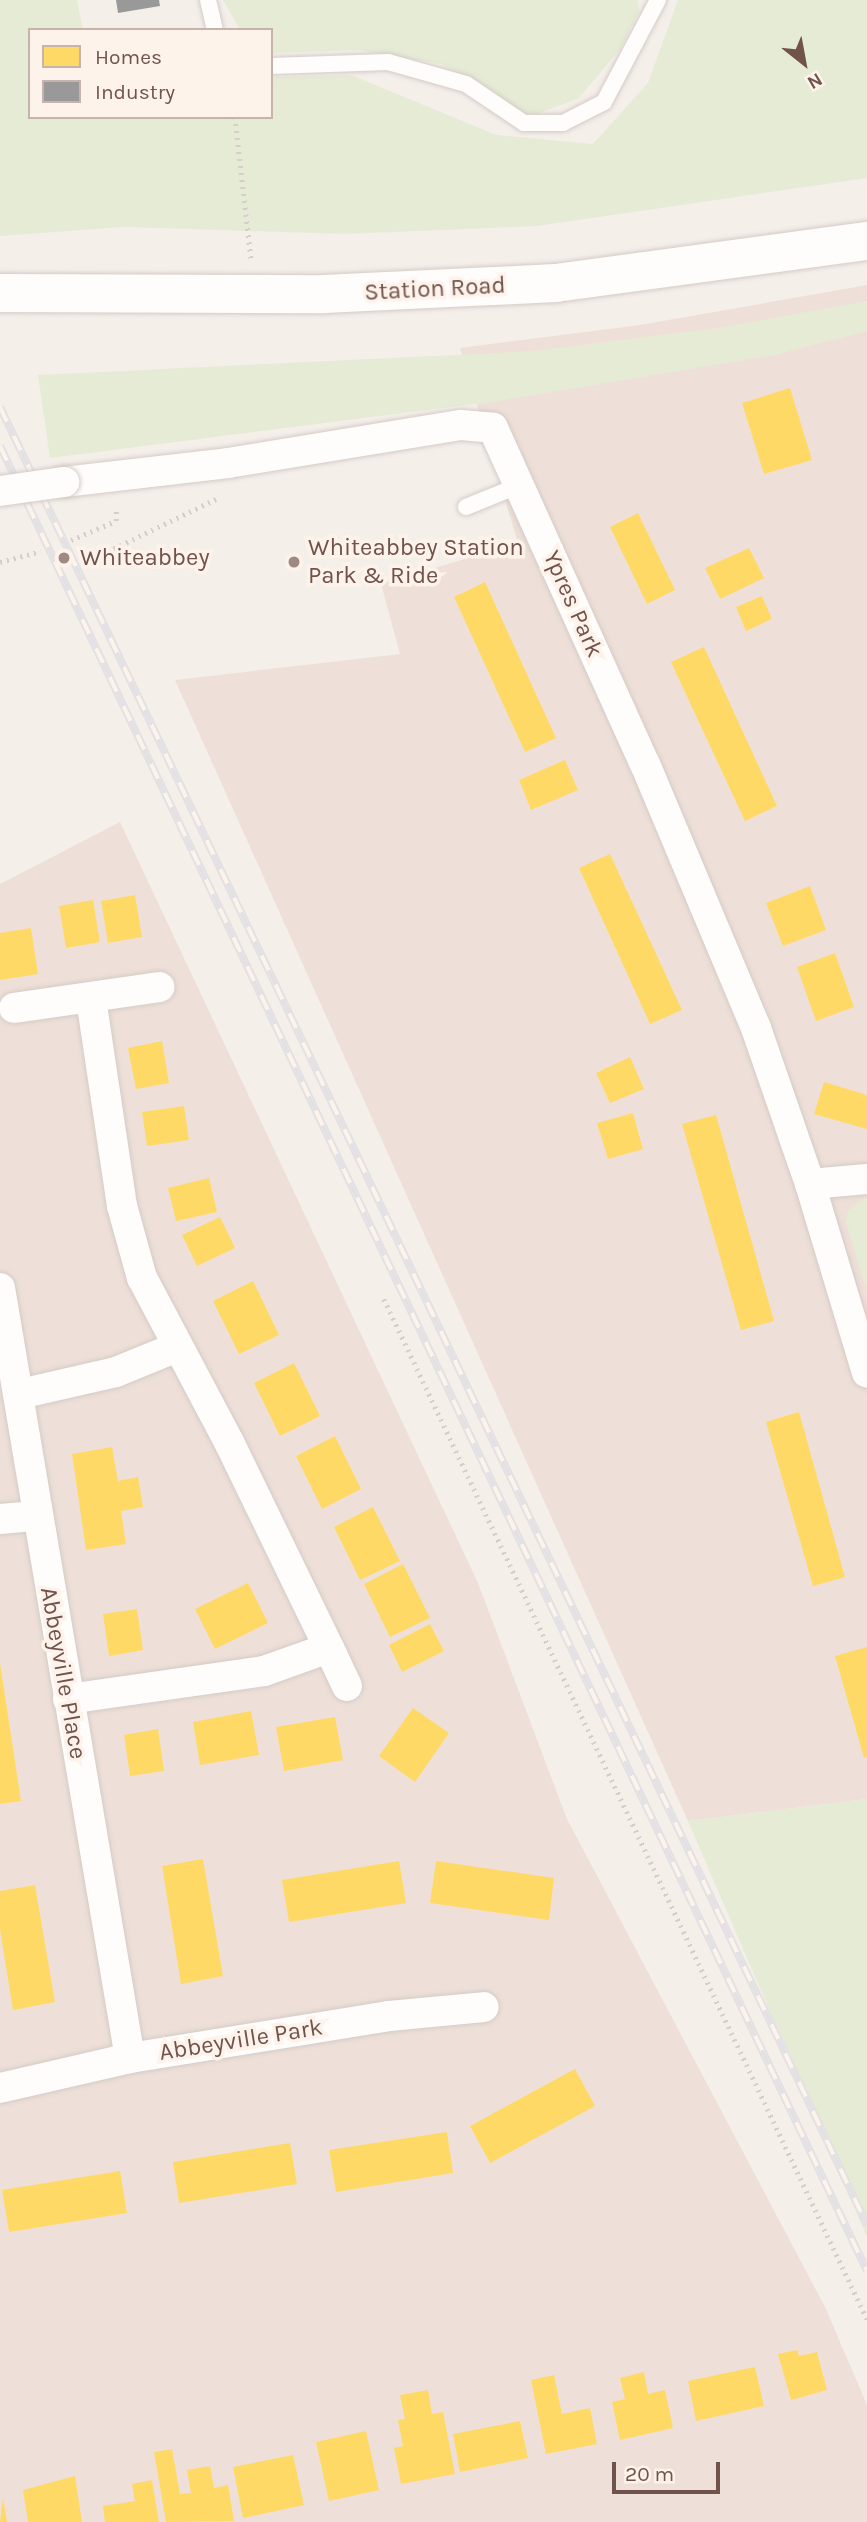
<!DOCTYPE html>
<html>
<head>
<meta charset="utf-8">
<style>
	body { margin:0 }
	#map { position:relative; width:867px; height:2522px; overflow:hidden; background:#f5efea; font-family:Karla,sans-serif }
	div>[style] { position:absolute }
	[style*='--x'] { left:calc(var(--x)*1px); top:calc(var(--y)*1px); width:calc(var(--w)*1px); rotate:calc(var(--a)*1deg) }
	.residential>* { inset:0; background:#eee0d8 }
	.green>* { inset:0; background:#e6ebd5 }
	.homes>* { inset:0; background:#ffd966 }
	.industry>* { inset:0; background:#999 }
	.path>* { height:4.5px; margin-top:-2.25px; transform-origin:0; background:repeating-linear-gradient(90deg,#d7cdcb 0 2px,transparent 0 7px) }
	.roads { filter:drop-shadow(0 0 2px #d4cbc7) drop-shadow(0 0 2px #d4cbc7) }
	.service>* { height:16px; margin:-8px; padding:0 8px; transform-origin:8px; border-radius:8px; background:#fefdfc }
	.minor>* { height:30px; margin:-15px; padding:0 15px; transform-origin:15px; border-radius:15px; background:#fefdfc }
	.secondary>* { height:38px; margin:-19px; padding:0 19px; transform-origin:19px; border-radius:19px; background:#fefdfc }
	.rail>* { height:8px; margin-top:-4px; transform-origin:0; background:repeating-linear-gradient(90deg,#fef3eb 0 16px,#e3e1e4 0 32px); box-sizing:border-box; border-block:2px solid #e3e1e4 }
	.bridges { filter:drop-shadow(0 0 2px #d4cbc7) drop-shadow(0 0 2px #d4cbc7) }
	.minor-bridge>* { height:30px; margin:-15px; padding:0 15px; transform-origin:15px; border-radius:15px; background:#fefdfc }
	.dots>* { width:19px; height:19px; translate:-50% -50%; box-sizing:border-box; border:4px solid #fef3eb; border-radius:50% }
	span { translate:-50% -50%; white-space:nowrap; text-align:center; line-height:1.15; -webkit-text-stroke:7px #fef3eb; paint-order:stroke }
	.street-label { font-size:24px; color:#71534c }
	.poi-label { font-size:24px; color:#71534c }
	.left { translate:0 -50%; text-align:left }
	.legend { position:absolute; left:28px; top:28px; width:245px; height:91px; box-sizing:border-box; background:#fef3eb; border:2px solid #c6b3ab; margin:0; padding:9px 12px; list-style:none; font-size:21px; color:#71534c }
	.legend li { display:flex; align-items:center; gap:14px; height:35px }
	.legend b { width:35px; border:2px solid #c6b3ab }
	.north { position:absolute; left:769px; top:28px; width:70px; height:70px; -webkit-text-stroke:5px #fef3eb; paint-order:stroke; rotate:149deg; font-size:19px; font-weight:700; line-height:28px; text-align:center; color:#71534c }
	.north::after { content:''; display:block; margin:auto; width:24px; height:32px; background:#71534c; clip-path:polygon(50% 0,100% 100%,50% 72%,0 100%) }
	.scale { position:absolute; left:612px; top:2462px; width:108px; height:32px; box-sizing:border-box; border:4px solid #71534c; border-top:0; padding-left:9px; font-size:21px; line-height:24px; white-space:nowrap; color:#71534c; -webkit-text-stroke:5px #fef3eb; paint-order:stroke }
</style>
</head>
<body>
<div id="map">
	<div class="residential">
		<i style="clip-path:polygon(867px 285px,867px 1799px,688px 1821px,175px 680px,400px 654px,381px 584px,518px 543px,460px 348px,640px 325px)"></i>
		<i style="clip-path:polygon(120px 822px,478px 1583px,567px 1819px,825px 2307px,867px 2405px,867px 2522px,0 2522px,0 884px)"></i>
	</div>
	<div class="green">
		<i style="clip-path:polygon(0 0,77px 0,83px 30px,30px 30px,30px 117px,271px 117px,271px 77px,351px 75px,496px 135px,593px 144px,648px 83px,678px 0,867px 0,867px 178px,537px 226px,345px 234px,124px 227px,0 236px)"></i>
		<i style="clip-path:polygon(223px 0,638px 0,639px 12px,620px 49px,578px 99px,536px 114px,521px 114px,486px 87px,441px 64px,358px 50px,271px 53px,271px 30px,240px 30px)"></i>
		<i style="clip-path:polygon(867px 301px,867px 331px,774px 355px,498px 401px,50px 458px,38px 375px,535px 351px,725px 327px)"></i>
		<i style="clip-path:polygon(867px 1195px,867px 1293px,846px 1220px,848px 1211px)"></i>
		<i style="clip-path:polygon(867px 1799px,867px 2237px,688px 1821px)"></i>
	</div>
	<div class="homes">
		<i style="clip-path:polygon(790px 388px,812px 460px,764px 474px,742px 403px)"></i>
		<i style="clip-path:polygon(638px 513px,675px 590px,647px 604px,610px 527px)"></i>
		<i style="clip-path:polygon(749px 548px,764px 578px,720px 599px,705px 568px)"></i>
		<i style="clip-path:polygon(485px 582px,556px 738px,525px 752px,454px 597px)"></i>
		<i style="clip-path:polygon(762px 596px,772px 619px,746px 631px,736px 607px)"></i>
		<i style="clip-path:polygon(704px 647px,777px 806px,745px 821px,671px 662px)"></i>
		<i style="clip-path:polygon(565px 760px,578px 790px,531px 810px,519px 780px)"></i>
		<i style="clip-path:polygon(610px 854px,682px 1010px,650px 1024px,579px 868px)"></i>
		<i style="clip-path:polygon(810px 886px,826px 930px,783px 946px,766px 903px)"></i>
		<i style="clip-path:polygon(135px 895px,142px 937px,108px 943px,101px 901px)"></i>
		<i style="clip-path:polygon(93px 900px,100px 942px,66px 948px,59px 906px)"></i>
		<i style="clip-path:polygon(31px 928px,38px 974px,0 980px,0 933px)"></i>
		<i style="clip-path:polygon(835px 953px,854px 1007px,816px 1021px,797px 967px)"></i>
		<i style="clip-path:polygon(162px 1041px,169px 1083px,136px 1089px,128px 1048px)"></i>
		<i style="clip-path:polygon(630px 1057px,644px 1089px,610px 1103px,596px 1073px)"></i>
		<i style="clip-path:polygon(824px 1082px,867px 1095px,867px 1129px,814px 1114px)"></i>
		<i style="clip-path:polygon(184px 1106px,189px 1140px,147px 1146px,142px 1112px)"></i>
		<i style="clip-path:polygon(633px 1113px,643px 1149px,608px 1159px,597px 1123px)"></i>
		<i style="clip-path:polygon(716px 1115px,774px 1321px,741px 1330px,682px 1124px)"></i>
		<i style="clip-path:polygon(209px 1178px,217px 1212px,176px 1221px,168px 1188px)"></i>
		<i style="clip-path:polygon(220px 1217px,235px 1248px,197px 1266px,182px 1235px)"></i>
		<i style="clip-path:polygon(253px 1281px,279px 1335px,239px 1354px,213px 1301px)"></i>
		<i style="clip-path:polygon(294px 1363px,320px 1416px,280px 1436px,254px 1383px)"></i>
		<i style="clip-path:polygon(799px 1412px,845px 1577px,813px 1586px,766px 1422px)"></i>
		<i style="clip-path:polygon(335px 1436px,361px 1489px,322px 1509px,296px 1456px)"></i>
		<i style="clip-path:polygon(112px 1447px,118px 1481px,138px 1477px,143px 1507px,121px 1511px,126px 1544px,86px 1550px,72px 1454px)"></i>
		<i style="clip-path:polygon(373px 1507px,400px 1561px,360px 1580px,334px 1527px)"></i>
		<i style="clip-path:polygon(403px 1564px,430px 1618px,390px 1637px,364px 1584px)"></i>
		<i style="clip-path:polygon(248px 1583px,268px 1623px,215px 1649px,195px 1609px)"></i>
		<i style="clip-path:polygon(137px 1609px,143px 1650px,109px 1656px,103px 1614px)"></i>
		<i style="clip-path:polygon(430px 1624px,444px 1651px,402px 1672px,389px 1645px)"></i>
		<i style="clip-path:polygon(867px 1647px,867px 1757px,864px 1758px,835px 1656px)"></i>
		<i style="clip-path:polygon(0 1663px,21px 1801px,0 1804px)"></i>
		<i style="clip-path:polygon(413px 1708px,449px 1733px,415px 1782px,379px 1756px)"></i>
		<i style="clip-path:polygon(251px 1711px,259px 1755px,200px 1765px,193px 1722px)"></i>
		<i style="clip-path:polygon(335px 1717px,343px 1760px,284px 1771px,276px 1727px)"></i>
		<i style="clip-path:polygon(158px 1729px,164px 1771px,130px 1776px,124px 1735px)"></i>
		<i style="clip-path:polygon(203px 1859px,223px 1976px,181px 1984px,162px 1866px)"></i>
		<i style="clip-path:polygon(399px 1861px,406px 1903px,289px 1922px,282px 1880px)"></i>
		<i style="clip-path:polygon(436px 1861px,554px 1878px,549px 1920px,430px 1903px)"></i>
		<i style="clip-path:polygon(35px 1885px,55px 2002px,13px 2010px,0 1930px,0 1891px)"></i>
		<i style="clip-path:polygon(575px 2069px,595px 2106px,490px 2163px,470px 2126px)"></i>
		<i style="clip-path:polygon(447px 2132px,453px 2173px,336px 2192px,329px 2150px)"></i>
		<i style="clip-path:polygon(290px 2143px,297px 2184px,179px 2203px,173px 2162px)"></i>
		<i style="clip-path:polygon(120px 2171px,127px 2213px,9px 2232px,2px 2190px)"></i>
		<i style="clip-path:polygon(797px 2350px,799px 2356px,817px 2352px,827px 2390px,791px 2400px,778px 2354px)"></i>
		<i style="clip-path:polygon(755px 2367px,764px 2406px,696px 2421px,688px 2381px)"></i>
		<i style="clip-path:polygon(644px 2372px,648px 2394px,665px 2390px,673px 2428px,620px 2440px,612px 2402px,625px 2399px,620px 2378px)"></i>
		<i style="clip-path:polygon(554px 2375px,562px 2414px,590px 2408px,597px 2444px,546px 2454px,531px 2380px)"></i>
		<i style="clip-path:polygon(428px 2390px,432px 2414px,443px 2412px,455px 2474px,401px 2484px,394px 2448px,403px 2446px,398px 2420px,405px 2419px,400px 2395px)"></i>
		<i style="clip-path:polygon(520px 2421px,528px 2458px,460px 2472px,453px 2434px)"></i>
		<i style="clip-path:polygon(366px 2431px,379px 2490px,329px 2501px,316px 2442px)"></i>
		<i style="clip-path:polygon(172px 2449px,180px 2494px,191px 2493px,187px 2470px,210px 2466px,214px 2488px,228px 2485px,234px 2521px,166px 2522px,154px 2452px)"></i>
		<i style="clip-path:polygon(293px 2455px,304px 2505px,243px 2518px,233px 2467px)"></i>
		<i style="clip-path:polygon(75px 2476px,82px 2522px,28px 2522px,23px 2490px)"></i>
		<i style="clip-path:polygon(152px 2480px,159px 2522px,105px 2522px,103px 2506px,135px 2501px,132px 2484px)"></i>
		<i style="clip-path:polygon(3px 2498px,7px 2522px,0 2522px)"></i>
	</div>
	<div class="industry">
		<i style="clip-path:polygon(116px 0,159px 0,160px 6px,118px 13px)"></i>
	</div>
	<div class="path">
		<i style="--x:235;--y:117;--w:142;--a:83.5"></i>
		<i style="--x:71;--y:540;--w:49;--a:-22.9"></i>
		<i style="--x:116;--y:521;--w:14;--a:-90"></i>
		<i style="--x:0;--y:562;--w:42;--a:-15"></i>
		<i style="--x:82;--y:564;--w:149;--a:-25.9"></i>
		<i style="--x:384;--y:1299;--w:1129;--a:64.66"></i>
	</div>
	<div class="roads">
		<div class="service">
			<i style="--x:208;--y:0;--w:31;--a:77"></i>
			<i style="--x:271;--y:66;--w:117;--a:-2"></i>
			<i style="--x:388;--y:62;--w:81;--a:15.8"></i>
			<i style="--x:466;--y:84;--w:70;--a:33.9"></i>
			<i style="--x:524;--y:123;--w:39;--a:0"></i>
			<i style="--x:563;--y:123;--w:46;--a:-27.1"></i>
			<i style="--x:604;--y:102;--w:115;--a:-62.1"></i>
			<i style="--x:466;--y:507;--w:58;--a:-22.2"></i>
		</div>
		<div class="minor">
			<i style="--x:64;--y:482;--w:165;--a:-6.6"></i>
			<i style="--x:228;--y:463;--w:236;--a:-9.3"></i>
			<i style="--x:461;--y:425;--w:32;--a:5"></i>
			<i style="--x:493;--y:428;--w:369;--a:65.7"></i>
			<i style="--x:645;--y:764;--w:286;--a:67.2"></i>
			<i style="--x:756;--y:1028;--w:165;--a:70.9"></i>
			<i style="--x:810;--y:1184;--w:197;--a:73.2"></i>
			<i style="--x:14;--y:1008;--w:147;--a:-8.2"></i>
			<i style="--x:810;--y:1184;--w:57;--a:-5"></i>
			<i style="--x:0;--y:1288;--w:781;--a:80.42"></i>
			<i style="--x:20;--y:1394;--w:98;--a:-12.9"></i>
			<i style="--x:116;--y:1372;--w:66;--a:-22.3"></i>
			<i style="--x:0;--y:1519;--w:36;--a:-5"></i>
			<i style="--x:329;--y:1648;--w:42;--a:64.7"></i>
			<i style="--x:68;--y:1699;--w:198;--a:-8.1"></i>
			<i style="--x:264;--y:1671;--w:69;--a:-19.5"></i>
			<i style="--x:329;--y:1648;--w:227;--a:-115.9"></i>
			<i style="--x:230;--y:1444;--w:188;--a:-117.9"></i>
			<i style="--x:142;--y:1278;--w:75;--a:-105.5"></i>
			<i style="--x:122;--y:1206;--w:209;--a:-98.5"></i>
			<i style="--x:0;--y:2088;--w:133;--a:-13"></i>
			<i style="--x:130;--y:2058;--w:262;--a:-9.2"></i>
			<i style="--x:389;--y:2016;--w:95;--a:-5.4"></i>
		</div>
		<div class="secondary">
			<i style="--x:0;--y:293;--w:324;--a:0.2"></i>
			<i style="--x:324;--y:294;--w:232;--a:-2.7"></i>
			<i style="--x:556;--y:283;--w:314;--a:-7.7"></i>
		</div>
	</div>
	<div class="rail">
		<i style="--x:0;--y:407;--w:2014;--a:64.5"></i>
		<i style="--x:0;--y:446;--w:2020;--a:64.59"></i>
	</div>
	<div class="bridges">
		<div class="minor-bridge">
			<i style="--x:0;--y:491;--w:65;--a:-8"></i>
		</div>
	</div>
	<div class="dots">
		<i style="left:64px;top:558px;background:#9f8a83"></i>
		<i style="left:294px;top:562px;background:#9f8a83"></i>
	</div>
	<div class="street-label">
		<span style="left:435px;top:289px;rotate:-3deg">Station Road</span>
		<span style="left:573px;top:604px;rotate:66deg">Ypres Park</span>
		<span style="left:63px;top:1673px;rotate:80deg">Abbeyville Place</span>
		<span style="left:241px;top:2040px;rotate:-9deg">Abbeyville Park</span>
	</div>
	<div class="poi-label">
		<span class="left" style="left:308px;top:562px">Whiteabbey Station<br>Park &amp; Ride</span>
		<span class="left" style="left:80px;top:558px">Whiteabbey</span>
	</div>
	<ul class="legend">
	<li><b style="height:19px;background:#ffd966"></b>Homes</li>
	<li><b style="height:19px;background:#999"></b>Industry</li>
	</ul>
	<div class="north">N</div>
	<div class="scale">20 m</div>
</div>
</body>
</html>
